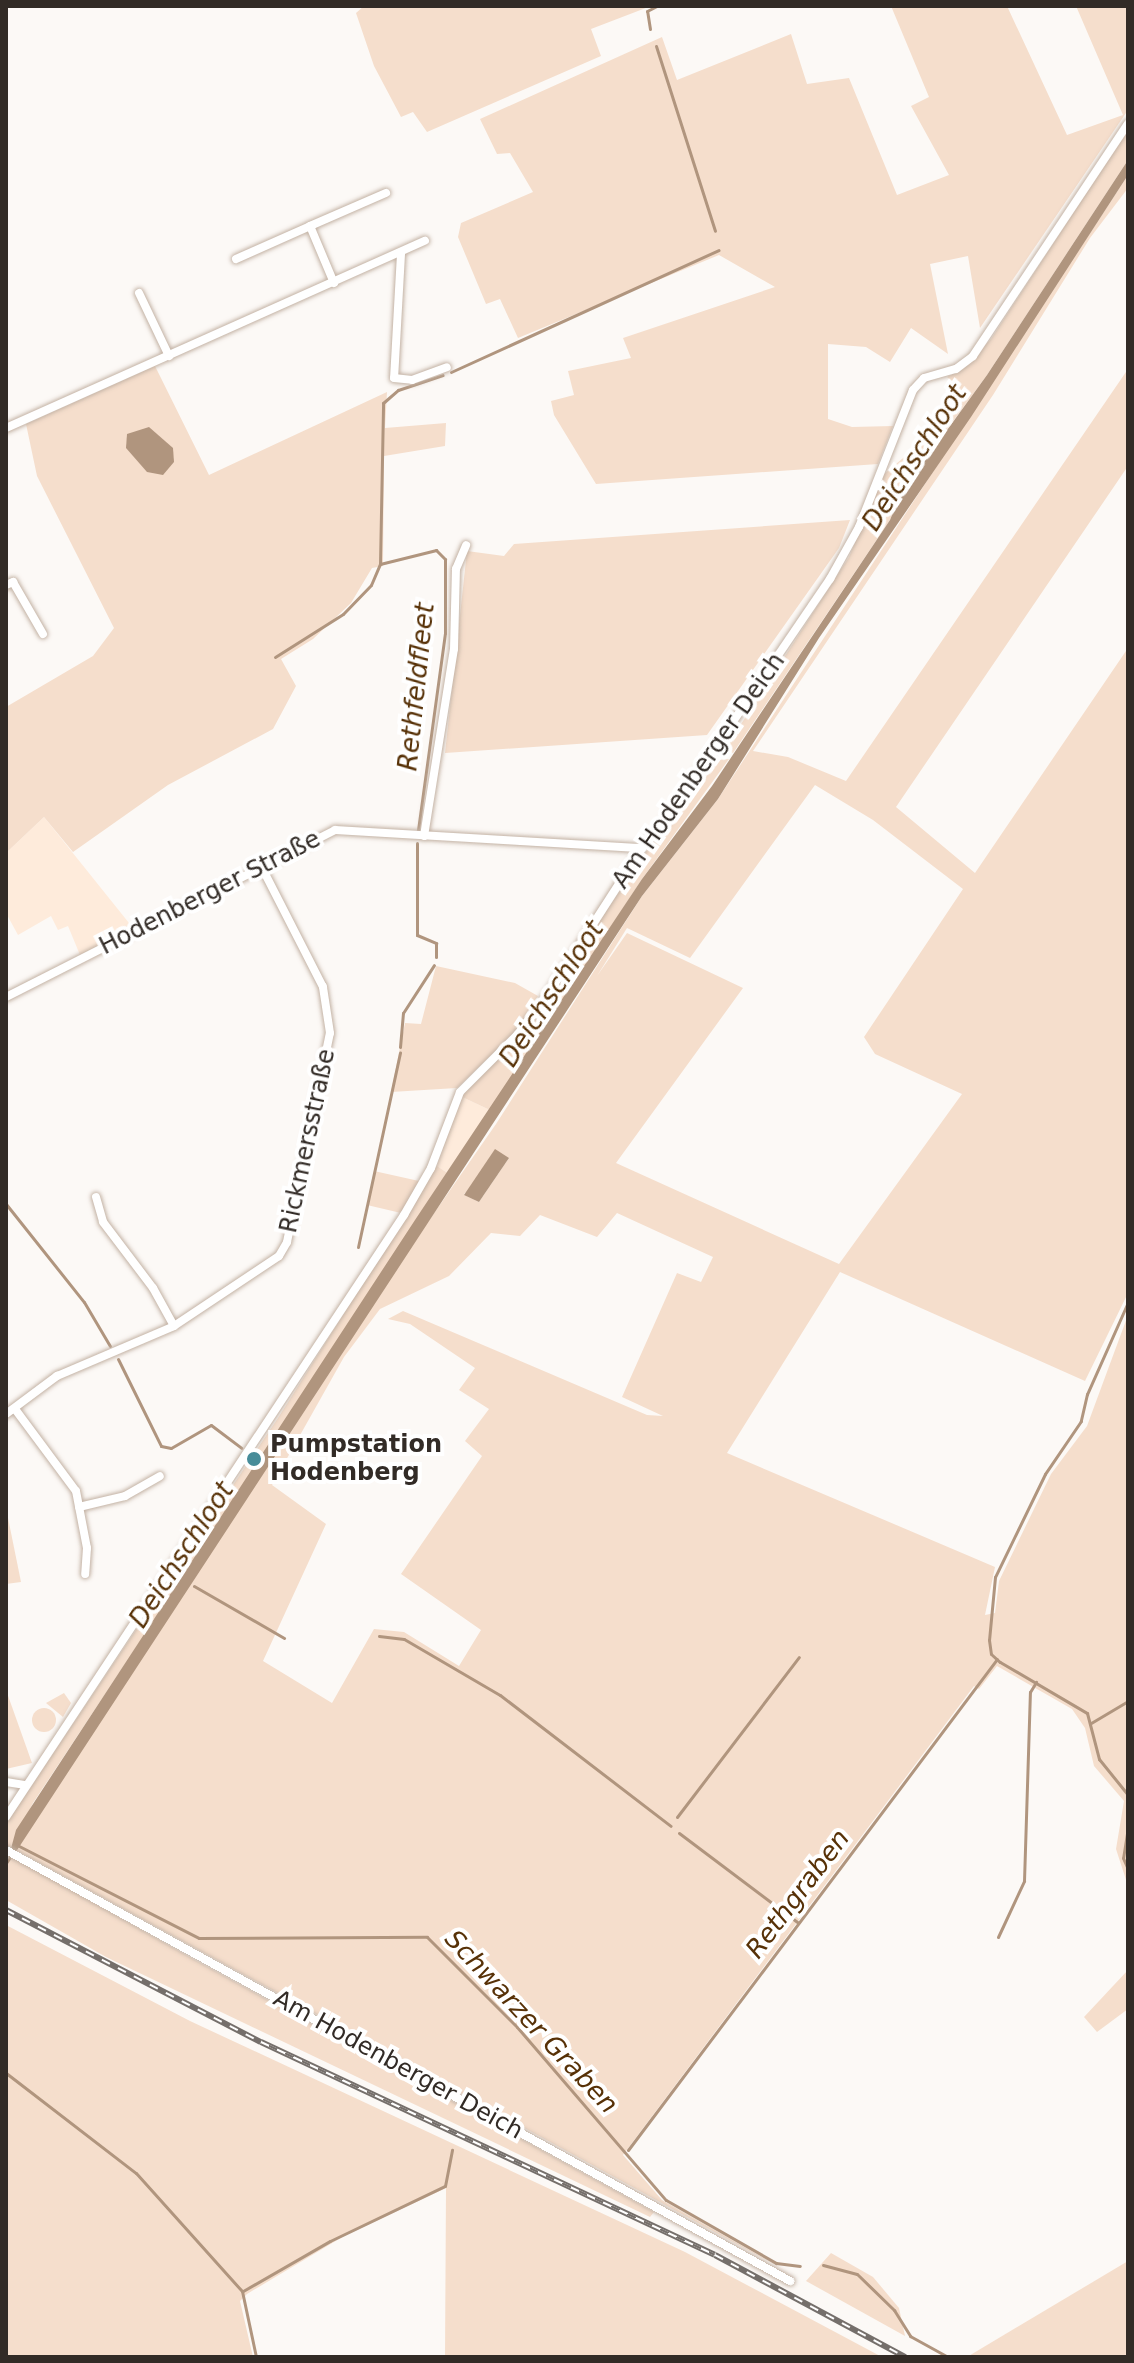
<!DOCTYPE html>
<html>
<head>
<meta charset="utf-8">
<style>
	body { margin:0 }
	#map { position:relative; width:1134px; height:2363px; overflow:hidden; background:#fcf9f6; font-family:"DejaVu Sans",sans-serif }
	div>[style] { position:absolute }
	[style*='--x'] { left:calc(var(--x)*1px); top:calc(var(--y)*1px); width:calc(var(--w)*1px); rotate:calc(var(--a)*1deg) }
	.built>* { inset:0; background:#feebdb }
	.green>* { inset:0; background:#f5decc }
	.round { border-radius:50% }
	.water>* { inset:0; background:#b0957e }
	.stream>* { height:3px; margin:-1.5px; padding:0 1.5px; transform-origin:1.5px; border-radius:1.5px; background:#b0957e }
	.roads { filter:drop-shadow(0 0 2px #c3b2a4) drop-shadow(0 0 2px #c3b2a4) }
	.minor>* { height:8px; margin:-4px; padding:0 4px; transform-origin:4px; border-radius:4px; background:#fff }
	.rail>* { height:6px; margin-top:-3px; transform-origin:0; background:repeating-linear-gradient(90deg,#fff 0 9px,#756f6b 0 18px); box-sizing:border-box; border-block:2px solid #756f6b }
	.dots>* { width:22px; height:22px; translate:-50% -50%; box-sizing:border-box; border:4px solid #fff; border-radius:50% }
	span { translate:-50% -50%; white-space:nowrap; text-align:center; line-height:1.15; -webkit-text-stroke:8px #fff; paint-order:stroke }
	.street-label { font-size:24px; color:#322b26 }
	.poi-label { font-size:24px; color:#322b26; font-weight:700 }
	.left { translate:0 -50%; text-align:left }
	.water-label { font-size:26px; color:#573107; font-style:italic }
	.frame { position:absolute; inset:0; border:8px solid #322b26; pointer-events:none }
</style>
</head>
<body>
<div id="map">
	<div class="built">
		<i style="clip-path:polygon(44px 817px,133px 928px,80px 955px,68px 926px,58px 930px,51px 916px,18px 935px,6px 913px,6px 853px)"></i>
		<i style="clip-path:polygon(460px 1096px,492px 1111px,449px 1174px,437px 1166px)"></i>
	</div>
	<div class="green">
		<i style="clip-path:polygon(364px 6px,651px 6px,591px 29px,601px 56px,427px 132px,413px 112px,401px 117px,374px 66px,356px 13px)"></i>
		<i style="clip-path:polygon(891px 6px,1007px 6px,1067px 135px,1123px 115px,1076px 6px,1128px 6px,1128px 110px,980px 328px,968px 256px,930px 264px,948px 354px,911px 328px,890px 362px,866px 347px,828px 344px,828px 419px,852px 427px,893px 426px,878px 464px,596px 484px,554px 415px,551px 401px,574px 395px,568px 371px,631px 358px,623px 338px,775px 287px,719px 255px,518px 338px,500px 299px,486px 304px,458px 237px,461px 223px,533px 192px,510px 153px,497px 154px,480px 119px,662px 37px,677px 80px,791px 34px,807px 84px,849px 78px,897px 195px,949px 175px,911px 106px,929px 97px)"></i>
		<i style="clip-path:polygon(1128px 129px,1128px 160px,987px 375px,899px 495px,890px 520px,733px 753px,725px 749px,849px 557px,883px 475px,909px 453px,956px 385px,947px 377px,963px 369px,991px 339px)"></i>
		<i style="clip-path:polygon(evenodd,1128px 175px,1128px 188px,1090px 238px,993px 395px,753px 751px,788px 757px,846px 781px,1128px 369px,1128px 466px,896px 807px,975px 873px,1128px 648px,1128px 1293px,1085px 1381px,840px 1272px,727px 1453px,995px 1567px,985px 1615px,995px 1613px,999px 1581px,1051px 1474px,1087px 1426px,1128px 1315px,1128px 1886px,1116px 1849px,1124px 1801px,1094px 1766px,1085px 1728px,1072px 1709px,997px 1666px,979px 1689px,974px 1686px,623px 2155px,662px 2200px,788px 2272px,16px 1850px,362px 1317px,496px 1124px,642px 896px,718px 799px,1128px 175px,815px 785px,873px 820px,963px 889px,864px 1037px,875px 1054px,962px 1094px,839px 1264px,616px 1163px,743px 988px,627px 933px,597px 976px,627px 928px,690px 958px,815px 785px,1128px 175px,509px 1158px,479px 1202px,465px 1195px,464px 1194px,509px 1158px,1128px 175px,617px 1213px,713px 1257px,701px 1282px,677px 1273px,622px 1397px,663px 1416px,647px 1415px,403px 1311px,388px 1319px,410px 1324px,475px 1368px,459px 1390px,489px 1409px,465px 1441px,482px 1456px,401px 1574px,481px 1630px,459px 1666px,404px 1632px,374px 1629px,332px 1703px,263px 1661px,326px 1524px,272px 1485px,344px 1357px,380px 1309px,449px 1276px,491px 1233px,520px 1236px,540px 1215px,597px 1237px,617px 1213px)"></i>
		<i style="clip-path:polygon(155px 366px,209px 475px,387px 392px,385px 428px,446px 423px,445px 446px,384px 456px,383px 566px,372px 568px,351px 603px,313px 639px,281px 659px,296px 686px,273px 729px,168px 785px,73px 852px,44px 817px,6px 853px,6px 707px,93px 656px,114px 628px,37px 476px,26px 424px)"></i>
		<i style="clip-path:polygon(850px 520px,839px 548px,707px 735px,445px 753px,467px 551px,504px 556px,514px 544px)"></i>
		<i style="clip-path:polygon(729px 759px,642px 879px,492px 1111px,460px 1096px,528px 1029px,651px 844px,669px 829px,718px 760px)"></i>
		<i style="clip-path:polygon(436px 966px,515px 983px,538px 996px,517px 1030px,457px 1088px,391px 1092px,405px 1023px,421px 1024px)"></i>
		<i style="clip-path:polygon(437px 1166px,449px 1174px,33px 1803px,11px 1847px,6px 1845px,6px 1824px,278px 1418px)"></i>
		<i style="clip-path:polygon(374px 1171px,419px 1181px,401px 1213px,367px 1205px)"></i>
		<i style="clip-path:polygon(6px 1508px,21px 1582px,6px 1584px)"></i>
		<i style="clip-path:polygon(6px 1690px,32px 1763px,6px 1769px)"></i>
		<i style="clip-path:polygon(64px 1693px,71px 1703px,63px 1717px,46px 1703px)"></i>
		<i class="round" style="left:32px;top:1708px;width:24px;height:24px"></i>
		<i style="clip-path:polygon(12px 1857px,193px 1959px,654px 2212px,650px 2217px,106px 1957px,6px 1900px,6px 1867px)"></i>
		<i style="clip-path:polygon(6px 1925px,190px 2021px,685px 2252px,882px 2357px,445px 2357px,446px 2188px,344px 2236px,247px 2294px,240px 2301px,253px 2357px,6px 2357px)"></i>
		<i style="clip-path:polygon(1128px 1970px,1128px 2009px,1097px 2032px,1084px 2017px)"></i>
		<i style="clip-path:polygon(831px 2253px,873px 2277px,899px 2308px,905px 2336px,806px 2281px)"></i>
		<i style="clip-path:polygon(1128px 2261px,1128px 2357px,967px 2357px)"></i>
	</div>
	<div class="water">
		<i style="clip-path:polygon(1128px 160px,1128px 175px,971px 417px,819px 638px,718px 799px,642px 896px,6px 1867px,16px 1830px,415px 1220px,642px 879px,712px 786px,890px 520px,900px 495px,987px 375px)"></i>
		<i style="clip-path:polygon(149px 427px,173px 448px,174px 462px,163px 475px,147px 472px,126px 448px,127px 434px)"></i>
		<i style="clip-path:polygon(495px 1149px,509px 1158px,479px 1202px,464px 1195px)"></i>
	</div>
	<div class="stream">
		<i style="--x:650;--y:29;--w:18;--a:-99"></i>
		<i style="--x:647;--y:11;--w:11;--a:-27"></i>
		<i style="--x:656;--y:46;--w:194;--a:72.3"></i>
		<i style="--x:451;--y:372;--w:294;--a:-24.5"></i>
		<i style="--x:380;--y:564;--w:58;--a:-14"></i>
		<i style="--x:436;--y:550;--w:13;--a:45"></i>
		<i style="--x:445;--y:559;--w:74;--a:90"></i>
		<i style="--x:445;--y:633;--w:199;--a:97.8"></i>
		<i style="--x:275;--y:657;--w:80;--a:-32.3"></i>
		<i style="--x:343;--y:614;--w:40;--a:-46"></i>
		<i style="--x:371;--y:585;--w:23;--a:-67"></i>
		<i style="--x:380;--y:564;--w:161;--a:-88.9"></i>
		<i style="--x:383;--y:403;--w:20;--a:-41"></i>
		<i style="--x:398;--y:390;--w:47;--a:-18.4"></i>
		<i style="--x:417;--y:843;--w:92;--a:90"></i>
		<i style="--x:417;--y:935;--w:21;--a:23"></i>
		<i style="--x:436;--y:943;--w:14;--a:90"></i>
		<i style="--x:400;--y:1047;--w:34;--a:-85"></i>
		<i style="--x:403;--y:1013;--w:57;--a:-57.1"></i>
		<i style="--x:6;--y:1204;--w:125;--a:51.5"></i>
		<i style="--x:84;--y:1302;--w:51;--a:59.4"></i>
		<i style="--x:358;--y:1247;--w:199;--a:-77.8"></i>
		<i style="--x:1128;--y:1302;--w:101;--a:114"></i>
		<i style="--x:1087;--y:1394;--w:28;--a:103"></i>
		<i style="--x:1081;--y:1421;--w:64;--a:124.2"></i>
		<i style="--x:1045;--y:1474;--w:114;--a:115.9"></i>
		<i style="--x:995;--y:1577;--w:63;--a:95.4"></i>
		<i style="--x:989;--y:1640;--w:14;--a:82"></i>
		<i style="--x:991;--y:1654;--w:12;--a:42"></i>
		<i style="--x:1000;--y:1662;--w:101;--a:30.4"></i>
		<i style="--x:1087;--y:1713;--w:48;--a:75.4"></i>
		<i style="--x:1099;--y:1759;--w:46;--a:51.1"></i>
		<i style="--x:118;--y:1359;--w:97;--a:63.7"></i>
		<i style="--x:161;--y:1446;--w:10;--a:11"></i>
		<i style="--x:171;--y:1448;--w:46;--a:-29.9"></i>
		<i style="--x:211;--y:1425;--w:38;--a:37"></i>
		<i style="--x:194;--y:1586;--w:104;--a:30"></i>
		<i style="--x:379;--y:1636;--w:25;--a:7"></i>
		<i style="--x:404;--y:1639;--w:111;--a:30.3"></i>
		<i style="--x:500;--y:1695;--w:215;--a:37.5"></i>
		<i style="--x:1091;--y:1723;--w:43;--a:-30.7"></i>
		<i style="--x:677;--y:1817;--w:201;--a:-52.7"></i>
		<i style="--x:1128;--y:1827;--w:31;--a:99"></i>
		<i style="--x:1123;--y:1858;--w:12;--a:66"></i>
		<i style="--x:679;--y:1833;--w:148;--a:37"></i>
		<i style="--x:17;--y:1845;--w:204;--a:27.1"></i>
		<i style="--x:199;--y:1938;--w:228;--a:-0.3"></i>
		<i style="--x:427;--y:1937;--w:127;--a:45"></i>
		<i style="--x:517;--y:2027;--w:228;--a:49.3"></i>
		<i style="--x:666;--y:2200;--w:127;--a:29.8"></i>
		<i style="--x:776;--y:2263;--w:24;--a:7"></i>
		<i style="--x:998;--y:1937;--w:62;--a:-65.1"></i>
		<i style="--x:1024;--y:1881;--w:189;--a:-88.2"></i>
		<i style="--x:1030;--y:1692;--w:12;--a:-59"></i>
		<i style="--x:6;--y:2073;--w:164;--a:37.6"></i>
		<i style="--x:136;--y:2173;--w:159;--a:48.1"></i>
		<i style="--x:242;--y:2291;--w:67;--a:78"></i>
		<i style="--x:628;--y:2150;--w:614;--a:-53.07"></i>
		<i style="--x:823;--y:2265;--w:35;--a:15"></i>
		<i style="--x:857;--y:2274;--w:52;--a:44.2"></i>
		<i style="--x:894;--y:2310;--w:31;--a:58"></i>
		<i style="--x:910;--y:2336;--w:43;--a:28.9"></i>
		<i style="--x:243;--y:2291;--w:100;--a:-29.9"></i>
		<i style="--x:330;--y:2241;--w:127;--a:-25.6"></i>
		<i style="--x:445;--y:2186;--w:37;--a:-79"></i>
	</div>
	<div class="roads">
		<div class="minor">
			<i style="--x:401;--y:254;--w:124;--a:93.2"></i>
			<i style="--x:394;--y:378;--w:18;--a:6"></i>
			<i style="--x:412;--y:380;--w:37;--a:-20"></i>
			<i style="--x:236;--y:259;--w:81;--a:-24"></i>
			<i style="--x:334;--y:283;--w:62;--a:-112.8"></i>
			<i style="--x:310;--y:226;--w:83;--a:-23.5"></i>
			<i style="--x:139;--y:293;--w:70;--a:64.5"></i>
			<i style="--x:6;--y:428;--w:459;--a:-24.1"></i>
			<i style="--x:6;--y:585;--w:8;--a:-23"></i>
			<i style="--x:13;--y:582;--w:60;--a:60"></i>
			<i style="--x:424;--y:836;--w:189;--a:-80.9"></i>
			<i style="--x:454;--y:649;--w:80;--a:-88.6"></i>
			<i style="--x:456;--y:569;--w:26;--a:-67"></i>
			<i style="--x:6;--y:997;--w:369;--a:-26.9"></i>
			<i style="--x:335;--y:830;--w:308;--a:3.4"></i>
			<i style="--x:96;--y:1197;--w:26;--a:74"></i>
			<i style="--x:103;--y:1222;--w:83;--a:52.9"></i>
			<i style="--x:153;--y:1288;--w:43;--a:61.1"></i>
			<i style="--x:15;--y:1409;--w:102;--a:53.4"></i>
			<i style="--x:76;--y:1491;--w:58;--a:79.1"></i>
			<i style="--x:87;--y:1548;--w:26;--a:94"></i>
			<i style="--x:6;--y:1414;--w:64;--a:-36.7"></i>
			<i style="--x:57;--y:1376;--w:127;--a:-23.1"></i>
			<i style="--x:174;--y:1326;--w:126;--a:-33.7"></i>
			<i style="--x:279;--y:1256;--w:16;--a:-60"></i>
			<i style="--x:287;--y:1242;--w:213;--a:-78.4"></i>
			<i style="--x:330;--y:1033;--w:47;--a:-98.7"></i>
			<i style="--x:323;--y:987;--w:136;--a:-117.1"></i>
			<i style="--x:79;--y:1507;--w:47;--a:-13.4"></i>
			<i style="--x:125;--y:1496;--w:40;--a:-29.7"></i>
			<i style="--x:6;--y:1782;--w:20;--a:9"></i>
			<i style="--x:6;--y:1817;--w:722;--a:-56.53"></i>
			<i style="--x:404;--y:1215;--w:54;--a:-60.1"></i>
			<i style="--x:431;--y:1168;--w:81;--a:-69.1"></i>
			<i style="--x:460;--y:1092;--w:82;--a:-45"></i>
			<i style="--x:518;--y:1034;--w:50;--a:-53.1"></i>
			<i style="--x:548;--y:994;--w:174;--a:-57.2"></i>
			<i style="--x:642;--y:848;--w:30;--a:-48"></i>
			<i style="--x:662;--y:826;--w:299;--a:-55.8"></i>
			<i style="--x:830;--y:579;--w:60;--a:-60.9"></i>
			<i style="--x:859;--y:527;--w:147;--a:-68.5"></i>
			<i style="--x:913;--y:390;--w:16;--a:-47"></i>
			<i style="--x:924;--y:378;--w:33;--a:-16"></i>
			<i style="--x:956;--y:369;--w:21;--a:-37"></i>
			<i style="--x:973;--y:356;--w:279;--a:-56.3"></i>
			<i style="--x:6;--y:1850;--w:895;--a:28.8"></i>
		</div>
	</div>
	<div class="rail">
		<i style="--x:6;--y:1910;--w:287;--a:27.4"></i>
		<i style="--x:261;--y:2042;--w:501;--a:25.13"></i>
		<i style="--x:715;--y:2255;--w:216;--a:28.2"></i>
	</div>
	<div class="dots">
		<i style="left:254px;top:1459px;background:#478c99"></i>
	</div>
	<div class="street-label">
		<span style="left:699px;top:771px;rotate:-55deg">Am Hodenberger Deich</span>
		<span style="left:210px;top:893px;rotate:-27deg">Hodenberger Straße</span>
		<span style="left:308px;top:1141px;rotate:-78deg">Rickmersstraße</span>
		<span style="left:398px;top:2065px;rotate:29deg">Am Hodenberger Deich</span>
	</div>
	<div class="poi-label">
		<span class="left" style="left:270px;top:1459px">Pumpstation<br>Hodenberg</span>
	</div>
	<div class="water-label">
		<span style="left:915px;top:458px;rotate:-57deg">Deichschloot</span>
		<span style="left:417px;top:687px;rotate:-84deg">Rethfeldfleet</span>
		<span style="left:552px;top:994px;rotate:-57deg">Deichschloot</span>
		<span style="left:182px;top:1555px;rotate:-57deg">Deichschloot</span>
		<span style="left:798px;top:1894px;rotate:-53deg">Rethgraben</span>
		<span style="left:531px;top:2022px;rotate:47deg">Schwarzer Graben</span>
	</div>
	<div class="frame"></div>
</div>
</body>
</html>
